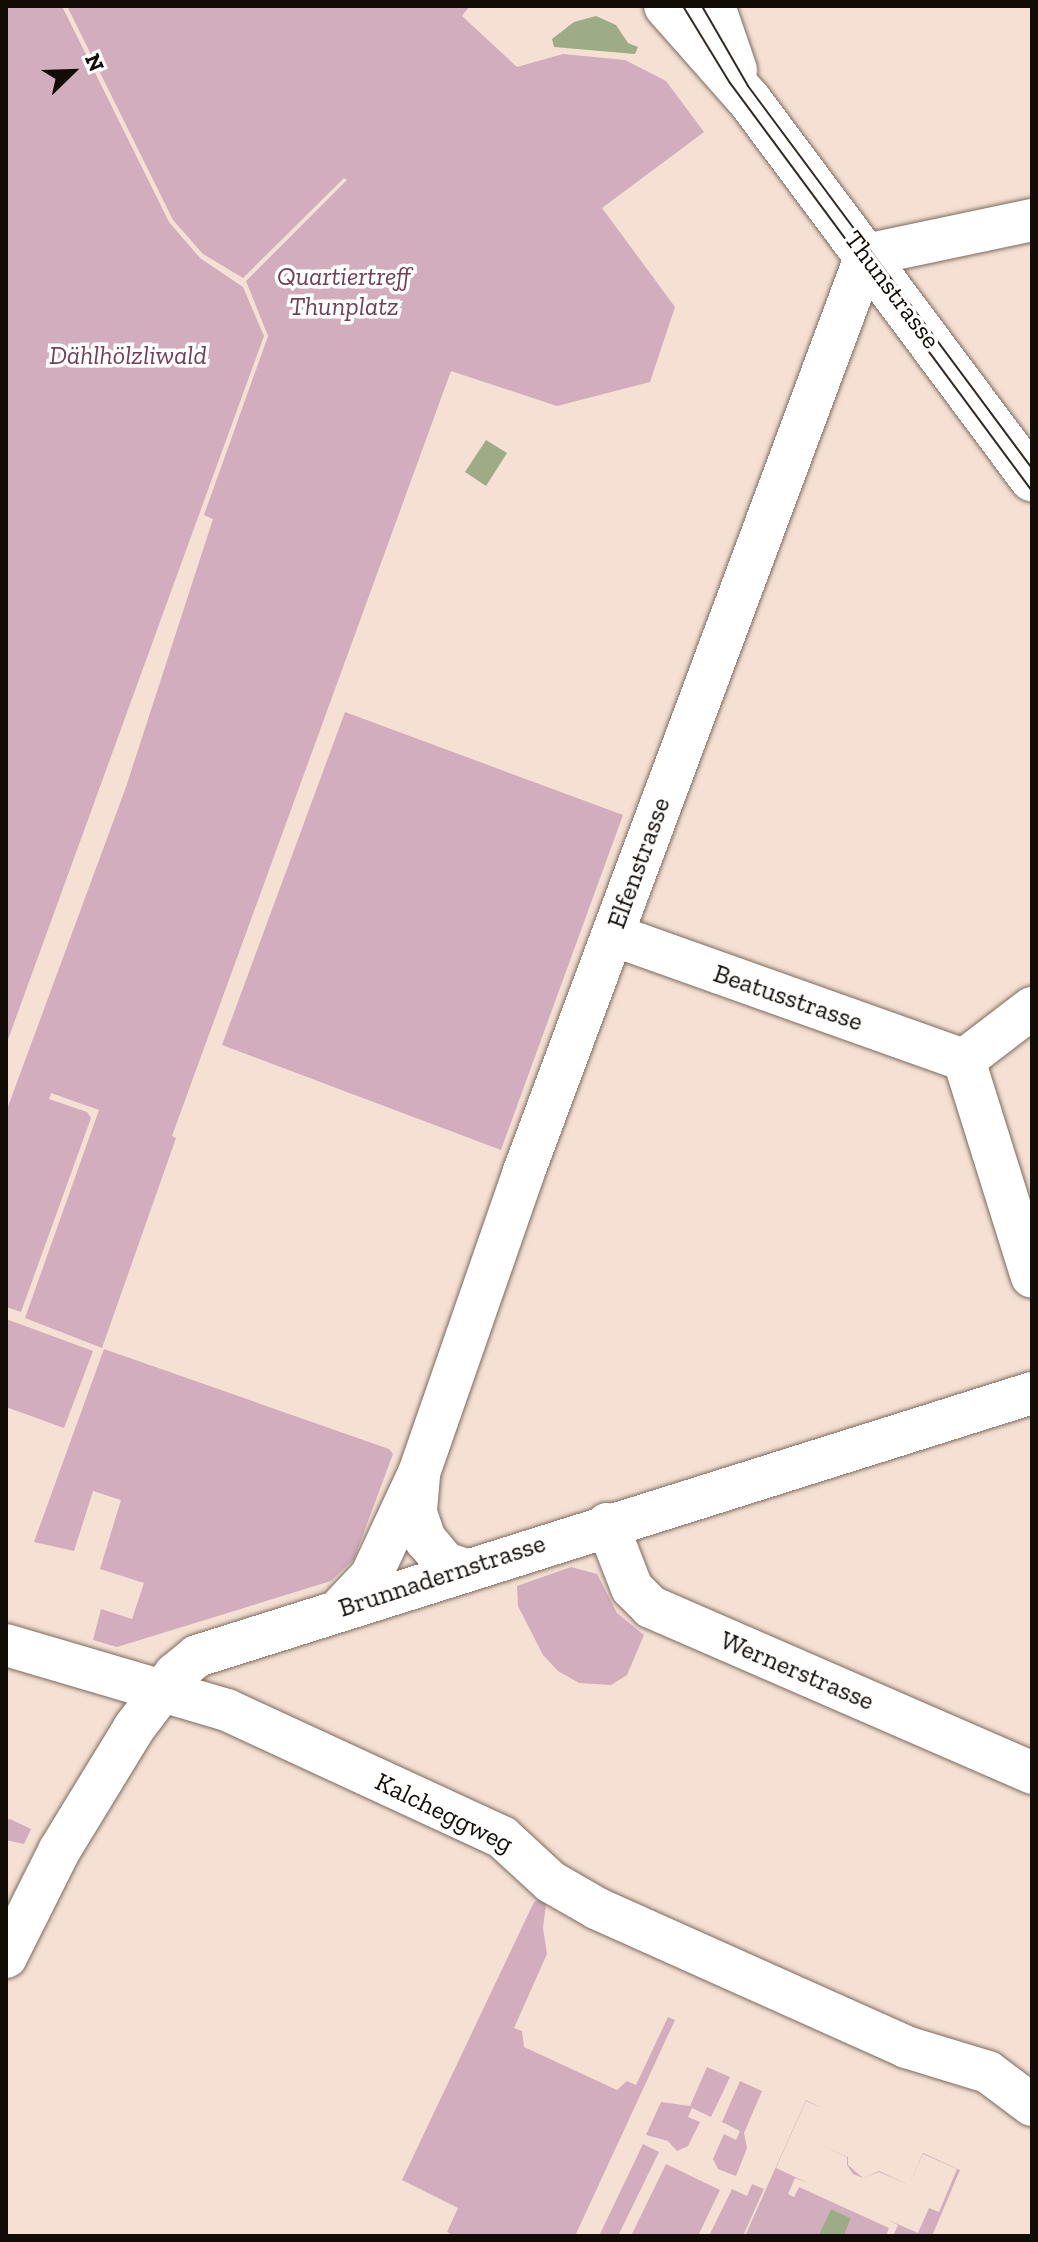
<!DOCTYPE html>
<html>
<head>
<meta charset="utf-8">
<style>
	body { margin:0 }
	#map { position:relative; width:1038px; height:2242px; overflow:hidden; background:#f5e0d3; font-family:"Zilla Slab",serif }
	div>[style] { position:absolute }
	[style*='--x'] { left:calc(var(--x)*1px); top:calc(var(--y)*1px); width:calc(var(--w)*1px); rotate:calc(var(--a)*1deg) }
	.green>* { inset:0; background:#d1adbe }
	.water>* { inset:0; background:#9eab87 }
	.roads { filter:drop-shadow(0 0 2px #7c6a5e) drop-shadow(0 0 2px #7c6a5e) }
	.minor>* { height:42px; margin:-21px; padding:0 21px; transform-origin:21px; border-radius:21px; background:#fff }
	.major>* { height:44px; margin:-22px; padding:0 22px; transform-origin:22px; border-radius:22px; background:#fff }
	.tram>* { height:2px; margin:-1px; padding:0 1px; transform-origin:1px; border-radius:1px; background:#312923 }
	span { translate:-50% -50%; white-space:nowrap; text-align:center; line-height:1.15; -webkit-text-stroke:7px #fff; paint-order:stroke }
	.park-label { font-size:26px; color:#723e5a; font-style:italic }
	.street-label { font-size:26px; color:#120c07 }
	.frame { position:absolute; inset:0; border:8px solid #120c07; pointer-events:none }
	.north { position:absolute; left:32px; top:32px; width:80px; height:80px; -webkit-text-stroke:6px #fff; paint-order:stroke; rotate:67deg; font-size:22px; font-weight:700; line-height:32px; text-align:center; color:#120c07 }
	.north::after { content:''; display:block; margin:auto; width:28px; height:36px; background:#120c07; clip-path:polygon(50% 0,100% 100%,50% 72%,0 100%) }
</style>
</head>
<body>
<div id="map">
	<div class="green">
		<i style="clip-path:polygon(6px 6px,62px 6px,169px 222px,200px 258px,243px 287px,264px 336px,6px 1045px)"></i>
		<i style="clip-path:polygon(67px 6px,470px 6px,462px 16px,517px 67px,563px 54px,625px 60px,666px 81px,704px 132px,602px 208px,675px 307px,650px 382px,557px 406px,451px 371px,172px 1136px,176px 1138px,102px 1348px,25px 1318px,99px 1110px,51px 1093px,49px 1099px,87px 1112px,91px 1118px,21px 1312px,6px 1307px,6px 1112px,126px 787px,213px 519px,204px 515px,268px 336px,246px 281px,347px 180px,344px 178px,243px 278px,203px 254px,173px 220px)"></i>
		<i style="clip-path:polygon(345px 712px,623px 815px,501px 1150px,222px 1045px)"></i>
		<i style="clip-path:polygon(6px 1319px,93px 1351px,64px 1428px,6px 1407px)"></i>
		<i style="clip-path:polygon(104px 1349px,389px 1449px,393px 1454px,354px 1559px,331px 1581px,117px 1647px,93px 1640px,101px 1609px,132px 1619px,144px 1583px,100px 1569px,121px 1500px,93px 1491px,74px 1551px,34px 1542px)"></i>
		<i style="clip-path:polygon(571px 1567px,597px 1574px,617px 1613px,644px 1635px,627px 1675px,611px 1685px,579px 1683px,558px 1671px,543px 1655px,518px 1606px,517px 1586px)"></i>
		<i style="clip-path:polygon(10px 1819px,31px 1829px,24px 1844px,6px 1840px,6px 1820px)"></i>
		<i style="clip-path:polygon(547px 1896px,543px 1928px,547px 1954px,514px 2028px,522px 2031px,524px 2047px,617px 2090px,627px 2081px,636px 2085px,668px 2017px,675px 2020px,575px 2236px,454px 2236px,447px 2232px,458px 2208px,402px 2180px,534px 1902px)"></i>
		<i style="clip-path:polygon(707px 2067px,730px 2077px,711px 2117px,692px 2108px,688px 2117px,700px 2122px,688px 2146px,677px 2151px,668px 2141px,646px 2135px,661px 2102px,690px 2106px)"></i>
		<i style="clip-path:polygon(740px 2081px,762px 2091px,744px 2133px,747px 2148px,736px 2176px,718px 2169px,713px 2159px,724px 2134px,736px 2140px,740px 2131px,722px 2122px)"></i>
		<i style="clip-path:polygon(806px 2100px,822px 2108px,806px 2101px,776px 2168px,808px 2183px,795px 2178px,788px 2194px,794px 2197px,799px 2187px,889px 2228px,886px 2236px,844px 2236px,851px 2218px,831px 2209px,818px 2236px,745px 2236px)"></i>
		<i style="clip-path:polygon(643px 2144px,659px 2152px,618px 2236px,599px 2236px)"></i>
		<i style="clip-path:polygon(818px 2144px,848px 2157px,848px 2165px,863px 2178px,879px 2171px,909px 2185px,923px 2153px,960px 2170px,932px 2236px,893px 2236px,898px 2225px,886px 2219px,918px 2233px,929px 2208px,939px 2212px,957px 2169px,923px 2154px,909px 2185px,879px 2172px,863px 2178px,853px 2174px,847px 2165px,847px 2157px)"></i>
		<i style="clip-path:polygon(666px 2164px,720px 2190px,698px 2236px,631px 2236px)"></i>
		<i style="clip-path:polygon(752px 2184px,764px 2189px,743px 2236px,709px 2236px,732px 2189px,747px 2196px)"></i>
	</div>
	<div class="water">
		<i style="clip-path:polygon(596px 16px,616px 25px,628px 43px,638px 47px,635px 54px,554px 47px,552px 39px,574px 22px)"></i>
		<i style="clip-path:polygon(486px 440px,507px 453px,486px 486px,465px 472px)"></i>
		<i style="clip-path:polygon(831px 2209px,851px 2218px,844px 2236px,818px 2236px)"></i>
	</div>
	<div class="roads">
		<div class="minor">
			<i style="--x:613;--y:935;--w:373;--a:19.6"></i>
			<i style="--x:964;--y:1060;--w:227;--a:72.6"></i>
			<i style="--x:964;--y:1060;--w:86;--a:-37.4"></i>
			<i style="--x:419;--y:1476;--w:37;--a:95"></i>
			<i style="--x:416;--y:1513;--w:28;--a:71"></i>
			<i style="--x:425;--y:1539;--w:31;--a:50"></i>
			<i style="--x:445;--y:1563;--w:19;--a:18"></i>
			<i style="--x:607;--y:1524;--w:69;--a:68.7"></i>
			<i style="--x:632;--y:1588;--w:27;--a:45"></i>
			<i style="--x:651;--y:1607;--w:416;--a:23.5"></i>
			<i style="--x:340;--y:1609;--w:45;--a:-46.8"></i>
			<i style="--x:371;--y:1576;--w:114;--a:-65"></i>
			<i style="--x:419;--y:1473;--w:317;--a:-70.8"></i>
			<i style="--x:523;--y:1174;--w:981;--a:-69.53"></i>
			<i style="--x:866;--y:255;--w:170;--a:-11.9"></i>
			<i style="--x:6;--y:1645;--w:230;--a:16.4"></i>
			<i style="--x:227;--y:1710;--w:303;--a:24.8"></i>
			<i style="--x:502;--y:1837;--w:67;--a:42.6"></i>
			<i style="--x:551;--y:1882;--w:54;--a:29.9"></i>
			<i style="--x:598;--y:1909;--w:338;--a:24.1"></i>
			<i style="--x:906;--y:2047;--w:86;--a:17"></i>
			<i style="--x:988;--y:2072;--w:55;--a:36.9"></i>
			<i style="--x:6;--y:1957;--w:119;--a:-63.4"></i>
			<i style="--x:59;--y:1851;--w:144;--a:-58.6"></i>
			<i style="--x:134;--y:1728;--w:68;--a:-52.8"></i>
			<i style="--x:175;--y:1674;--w:28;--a:-39"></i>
			<i style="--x:197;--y:1656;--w:875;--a:-17.48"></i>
		</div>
		<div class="major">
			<i style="--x:666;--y:6;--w:127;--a:48.5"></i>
			<i style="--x:750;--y:101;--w:472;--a:53.3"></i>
			<i style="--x:713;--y:6;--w:68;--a:71"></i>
		</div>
	</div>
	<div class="tram">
		<i style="--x:683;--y:6;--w:90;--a:58.6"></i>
		<i style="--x:730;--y:83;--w:508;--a:53.49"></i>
		<i style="--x:702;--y:6;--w:92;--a:60.1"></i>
		<i style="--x:748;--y:86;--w:477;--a:53.4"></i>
	</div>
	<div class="park-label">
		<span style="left:344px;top:292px">Quartiertreff<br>Thunplatz</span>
		<span style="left:128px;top:356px">Dählhölzliwald</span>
	</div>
	<div class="street-label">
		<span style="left:892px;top:290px;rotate:53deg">Thunstrasse</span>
		<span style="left:639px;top:863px;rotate:-70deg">Elfenstrasse</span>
		<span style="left:788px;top:998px;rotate:19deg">Beatusstrasse</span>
		<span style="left:442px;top:1576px;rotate:-18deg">Brunnadernstrasse</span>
		<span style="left:797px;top:1671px;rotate:23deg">Wernerstrasse</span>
		<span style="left:444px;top:1813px;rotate:26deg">Kalcheggweg</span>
	</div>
	<div class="frame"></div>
	<div class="north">N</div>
</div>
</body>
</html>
